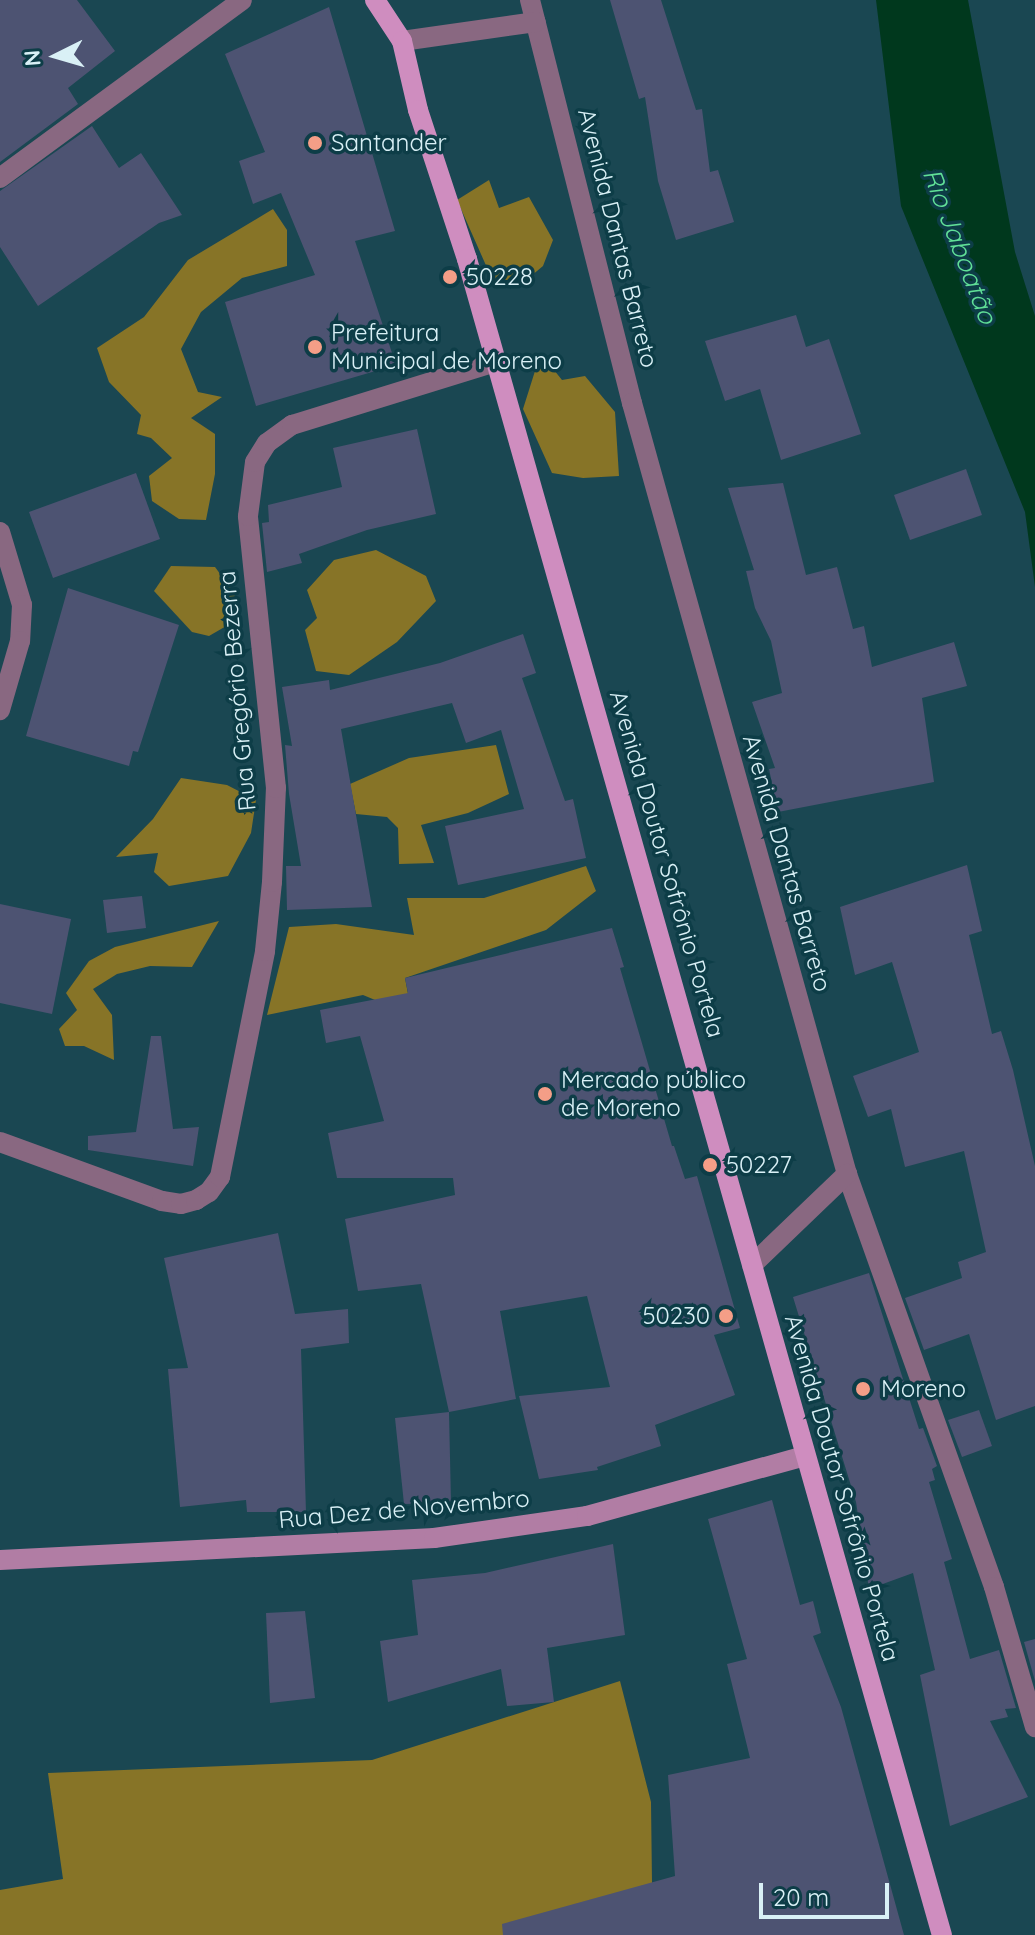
<!DOCTYPE html>
<html>
<head>
<meta charset="utf-8">
<style>
	body { margin:0 }
	#map { position:relative; width:1035px; height:1935px; overflow:hidden; background:#1a4752; font-family:Quicksand,sans-serif }
	div>[style] { position:absolute }
	[style*='--x'] { left:calc(var(--x)*1px); top:calc(var(--y)*1px); width:calc(var(--w)*1px); rotate:calc(var(--a)*1deg) }
	.forest>* { inset:0; background:#877427 }
	.water>* { inset:0; background:#00381d }
	.building>* { inset:0; background:#4d5372 }
	.minor>* { height:20px; margin:-10px; padding:0 10px; transform-origin:10px; border-radius:10px; background:#896881 }
	.secondary>* { height:20px; margin:-10px; padding:0 10px; transform-origin:10px; border-radius:10px; background:#b17da4 }
	.primary>* { height:20px; margin:-10px; padding:0 10px; transform-origin:10px; border-radius:10px; background:#cf8dbf }
	.dots>* { width:22px; height:22px; translate:-50% -50%; box-sizing:border-box; border:4px solid #0d3d47; border-radius:50% }
	span { translate:-50% -50%; white-space:nowrap; text-align:center; line-height:1.15; -webkit-text-stroke:7px #0d3d47; paint-order:stroke }
	.poi-label { font-size:24px; color:#d9f0f6 }
	.left { translate:0 -50%; text-align:left }
	.right { translate:-100% -50%; text-align:right }
	.street-label { font-size:24px; color:#d9f0f6 }
	.water-label { font-size:26px; color:#60df97; font-style:italic }
	.north { position:absolute; left:16px; top:16px; width:80px; height:80px; -webkit-text-stroke:6px #0d3d47; paint-order:stroke; rotate:265deg; font-size:22px; font-weight:700; line-height:32px; text-align:center; color:#d9f0f6 }
	.north::after { content:''; display:block; margin:auto; width:28px; height:36px; background:#d9f0f6; clip-path:polygon(50% 0,100% 100%,50% 72%,0 100%) }
	.scale { position:absolute; left:759px; top:1883px; width:130px; height:36px; box-sizing:border-box; border:4px solid #d9f0f6; border-top:0; padding-left:10px; font-size:24px; line-height:28px; white-space:nowrap; color:#d9f0f6; -webkit-text-stroke:6px #0d3d47; paint-order:stroke }
</style>
</head>
<body>
<div id="map">
	<div class="forest">
		<i style="clip-path:polygon(489px 180px,499px 208px,529px 197px,553px 240px,543px 266px,519px 286px,496px 288px,457px 200px)"></i>
		<i style="clip-path:polygon(273px 209px,287px 230px,287px 266px,242px 278px,201px 312px,181px 349px,198px 392px,222px 397px,191px 418px,215px 434px,215px 474px,206px 520px,179px 519px,152px 501px,149px 476px,172px 458px,151px 438px,137px 434px,141px 415px,109px 382px,97px 348px,144px 317px,188px 260px)"></i>
		<i style="clip-path:polygon(550px 365px,562px 380px,585px 376px,615px 412px,619px 476px,583px 478px,552px 473px,523px 409px,535px 371px)"></i>
		<i style="clip-path:polygon(376px 550px,426px 576px,436px 601px,397px 642px,349px 675px,316px 671px,305px 630px,317px 618px,307px 590px,334px 560px)"></i>
		<i style="clip-path:polygon(171px 566px,215px 567px,235px 594px,228px 625px,209px 636px,192px 632px,154px 591px)"></i>
		<i style="clip-path:polygon(496px 745px,509px 794px,468px 813px,421px 825px,434px 863px,399px 864px,398px 828px,387px 817px,356px 814px,350px 784px,409px 758px)"></i>
		<i style="clip-path:polygon(181px 778px,227px 785px,256px 800px,251px 833px,228px 876px,169px 886px,154px 872px,158px 853px,116px 857px,153px 819px)"></i>
		<i style="clip-path:polygon(586px 866px,596px 891px,546px 930px,405px 978px,408px 994px,380px 1002px,363px 995px,267px 1015px,289px 927px,336px 924px,414px 935px,407px 898px,484px 898px)"></i>
		<i style="clip-path:polygon(219px 921px,192px 967px,150px 966px,117px 974px,93px 989px,112px 1015px,114px 1060px,84px 1046px,65px 1046px,59px 1029px,77px 1010px,66px 993px,89px 961px,115px 947px)"></i>
		<i style="clip-path:polygon(620px 1681px,651px 1802px,652px 1883px,568px 1935px,0 1935px,0 1890px,63px 1879px,48px 1773px,372px 1760px)"></i>
	</div>
	<div class="water">
		<i style="clip-path:polygon(876px 0,968px 0,1015px 252px,1035px 316px,1035px 587px,1025px 512px,901px 206px)"></i>
	</div>
	<div class="building">
		<i style="clip-path:polygon(0 0,77px 0,115px 51px,68px 88px,78px 104px,0 162px)"></i>
		<i style="clip-path:polygon(610px 0,661px 0,696px 110px,702px 109px,710px 172px,718px 170px,734px 222px,676px 240px,658px 181px,645px 97px,639px 99px)"></i>
		<i style="clip-path:polygon(329px 7px,395px 231px,355px 241px,396px 365px,256px 406px,225px 302px,315px 275px,281px 193px,253px 204px,239px 161px,265px 152px,225px 54px)"></i>
		<i style="clip-path:polygon(92px 126px,119px 168px,141px 153px,182px 215px,159px 223px,38px 306px,0 247px,0 191px)"></i>
		<i style="clip-path:polygon(796px 315px,806px 347px,829px 339px,861px 434px,781px 460px,760px 389px,725px 401px,705px 341px)"></i>
		<i style="clip-path:polygon(417px 429px,436px 514px,367px 530px,299px 554px,302px 563px,267px 572px,262px 523px,269px 522px,268px 505px,342px 487px,333px 448px)"></i>
		<i style="clip-path:polygon(966px 469px,982px 515px,910px 540px,894px 495px)"></i>
		<i style="clip-path:polygon(136px 473px,160px 539px,53px 578px,29px 512px)"></i>
		<i style="clip-path:polygon(783px 483px,806px 575px,837px 567px,853px 629px,864px 626px,872px 667px,954px 642px,967px 686px,922px 698px,934px 782px,778px 812px,769px 769px,775px 768px,752px 702px,782px 693px,771px 641px,755px 608px,746px 571px,754px 570px,728px 488px)"></i>
		<i style="clip-path:polygon(68px 588px,179px 625px,138px 752px,133px 751px,129px 766px,26px 736px)"></i>
		<i style="clip-path:polygon(523px 634px,536px 673px,522px 678px,565px 801px,573px 799px,586px 858px,458px 885px,445px 826px,524px 809px,501px 730px,466px 743px,452px 703px,341px 729px,372px 907px,287px 910px,286px 866px,301px 866px,289px 794px,285px 745px,292px 746px,282px 687px,329px 680px,330px 690px,440px 663px)"></i>
		<i style="clip-path:polygon(967px 865px,982px 931px,969px 935px,992px 1034px,1001px 1031px,1013px 1070px,1035px 1166px,1035px 1406px,996px 1420px,969px 1334px,924px 1350px,905px 1298px,962px 1278px,958px 1262px,986px 1252px,964px 1151px,905px 1167px,891px 1109px,868px 1117px,853px 1076px,919px 1052px,892px 962px,855px 975px,840px 907px)"></i>
		<i style="clip-path:polygon(142px 896px,146px 928px,107px 933px,103px 900px)"></i>
		<i style="clip-path:polygon(0 904px,71px 919px,52px 1014px,0 1003px)"></i>
		<i style="clip-path:polygon(612px 928px,624px 967px,620px 968px,672px 1146px,674px 1146px,685px 1179px,697px 1176px,740px 1328px,714px 1335px,735px 1395px,655px 1425px,661px 1446px,597px 1467px,598px 1470px,539px 1479px,519px 1396px,610px 1387px,587px 1296px,500px 1311px,516px 1399px,449px 1412px,421px 1284px,358px 1291px,345px 1219px,455px 1195px,453px 1178px,337px 1178px,328px 1133px,384px 1121px,360px 1036px,326px 1043px,320px 1010px,408px 993px,405px 978px)"></i>
		<i style="clip-path:polygon(151px 1036px,161px 1036px,173px 1129px,199px 1127px,193px 1166px,88px 1150px,88px 1136px,136px 1132px)"></i>
		<i style="clip-path:polygon(278px 1233px,295px 1314px,348px 1309px,349px 1343px,301px 1349px,306px 1512px,247px 1512px,246px 1500px,180px 1507px,168px 1369px,188px 1368px,164px 1258px)"></i>
		<i style="clip-path:polygon(869px 1273px,919px 1429px,923px 1428px,937px 1466px,932px 1469px,935px 1480px,929px 1482px,952px 1559px,944px 1562px,970px 1659px,999px 1650px,1016px 1708px,1005px 1709px,1008px 1717px,990px 1721px,1028px 1797px,950px 1826px,920px 1675px,935px 1670px,913px 1573px,869px 1589px,856px 1502px,793px 1297px)"></i>
		<i style="clip-path:polygon(979px 1410px,992px 1446px,962px 1457px,948px 1420px)"></i>
		<i style="clip-path:polygon(449px 1412px,451px 1503px,404px 1504px,395px 1418px)"></i>
		<i style="clip-path:polygon(772px 1500px,800px 1605px,813px 1601px,821px 1633px,813px 1636px,841px 1707px,904px 1935px,503px 1935px,502px 1924px,675px 1876px,668px 1775px,750px 1758px,727px 1664px,747px 1659px,708px 1519px)"></i>
		<i style="clip-path:polygon(613px 1544px,625px 1635px,547px 1648px,554px 1702px,507px 1706px,501px 1669px,388px 1702px,380px 1641px,418px 1635px,412px 1580px,485px 1573px)"></i>
		<i style="clip-path:polygon(305px 1611px,315px 1698px,270px 1703px,266px 1613px)"></i>
		<i style="clip-path:polygon(1035px 1639px,1035px 1681px,1024px 1642px)"></i>
	</div>
	<div class="minor">
		<i style="--x:530;--y:0;--w:416;--a:75.8"></i>
		<i style="--x:632;--y:403;--w:800;--a:74.42"></i>
		<i style="--x:847;--y:1174;--w:438;--a:70.4"></i>
		<i style="--x:994;--y:1587;--w:146;--a:73.7"></i>
		<i style="--x:402;--y:41;--w:135;--a:-8.1"></i>
		<i style="--x:0;--y:178;--w:300;--a:-36.3"></i>
		<i style="--x:0;--y:532;--w:76;--a:73.2"></i>
		<i style="--x:22;--y:605;--w:36;--a:93"></i>
		<i style="--x:20;--y:641;--w:72;--a:106.2"></i>
		<i style="--x:0;--y:1142;--w:172;--a:20"></i>
		<i style="--x:162;--y:1201;--w:19;--a:9"></i>
		<i style="--x:181;--y:1204;--w:16;--a:-15"></i>
		<i style="--x:196;--y:1200;--w:15;--a:-32"></i>
		<i style="--x:209;--y:1192;--w:19;--a:-54"></i>
		<i style="--x:220;--y:1177;--w:230;--a:-78.7"></i>
		<i style="--x:265;--y:951;--w:69;--a:-84.2"></i>
		<i style="--x:272;--y:882;--w:94;--a:-87.6"></i>
		<i style="--x:276;--y:788;--w:273;--a:-95.9"></i>
		<i style="--x:248;--y:516;--w:54;--a:-82.6"></i>
		<i style="--x:255;--y:462;--w:22;--a:-58"></i>
		<i style="--x:267;--y:443;--w:31;--a:-36"></i>
		<i style="--x:292;--y:425;--w:214;--a:-17.2"></i>
		<i style="--x:752;--y:1265;--w:132;--a:-43.8"></i>
	</div>
	<div class="secondary">
		<i style="--x:0;--y:1560;--w:435;--a:-2.9"></i>
		<i style="--x:434;--y:1538;--w:155;--a:-8.2"></i>
		<i style="--x:587;--y:1516;--w:226;--a:-15.4"></i>
	</div>
	<div class="primary">
		<i style="--x:375;--y:0;--w:49;--a:56.6"></i>
		<i style="--x:402;--y:41;--w:71;--a:76.9"></i>
		<i style="--x:418;--y:110;--w:157;--a:71.8"></i>
		<i style="--x:467;--y:259;--w:1742;--a:74.18"></i>
	</div>
	<div class="dots">
		<i style="left:315px;top:143px;background:#f49e87"></i>
		<i style="left:450px;top:277px;background:#f49e87"></i>
		<i style="left:315px;top:347px;background:#f49e87"></i>
		<i style="left:545px;top:1094px;background:#f49e87"></i>
		<i style="left:710px;top:1165px;background:#f49e87"></i>
		<i style="left:726px;top:1316px;background:#f49e87"></i>
		<i style="left:863px;top:1389px;background:#f49e87"></i>
	</div>
	<div class="poi-label">
		<span class="left" style="left:331px;top:143px">Santander</span>
		<span class="left" style="left:466px;top:277px">50228</span>
		<span class="left" style="left:331px;top:347px">Prefeitura<br>Municipal de Moreno</span>
		<span class="left" style="left:561px;top:1094px">Mercado público<br>de Moreno</span>
		<span class="left" style="left:726px;top:1165px">50227</span>
		<span class="right" style="left:710px;top:1316px">50230</span>
		<span class="left" style="left:881px;top:1389px">Moreno</span>
	</div>
	<div class="street-label">
		<span style="left:618px;top:238px;rotate:76deg">Avenida Dantas Barreto</span>
		<span style="left:237px;top:691px;rotate:-95deg">Rua Gregório Bezerra</span>
		<span style="left:787px;top:863px;rotate:74deg">Avenida Dantas Barreto</span>
		<span style="left:667px;top:864px;rotate:74deg">Avenida Doutor Sofrônio Portela</span>
		<span style="left:842px;top:1488px;rotate:74deg">Avenida Doutor Sofrônio Portela</span>
		<span style="left:404px;top:1509px;rotate:-5deg">Rua Dez de Novembro</span>
	</div>
	<div class="water-label">
		<span style="left:960px;top:246px;rotate:69deg">Rio Jaboatão</span>
	</div>
	<div class="north">N</div>
	<div class="scale">20 m</div>
</div>
</body>
</html>
